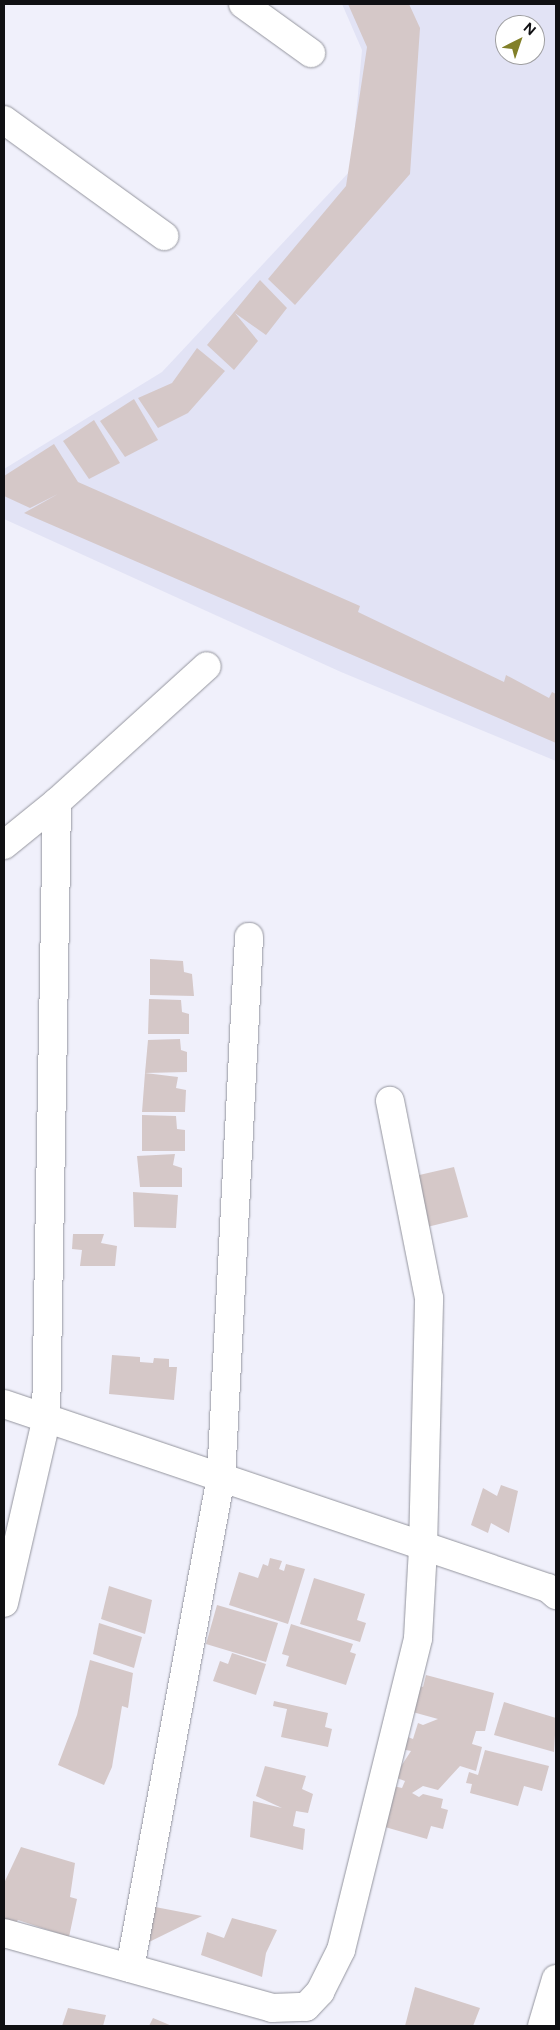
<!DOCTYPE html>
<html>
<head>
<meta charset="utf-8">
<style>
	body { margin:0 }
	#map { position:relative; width:560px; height:2030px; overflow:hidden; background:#f0f0fb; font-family:Figtree,sans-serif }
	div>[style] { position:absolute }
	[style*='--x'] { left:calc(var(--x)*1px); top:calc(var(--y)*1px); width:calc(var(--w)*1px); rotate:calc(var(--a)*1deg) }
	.built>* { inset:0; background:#e2e3f5 }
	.building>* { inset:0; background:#d5c8c8 }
	.roads { filter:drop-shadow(0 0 1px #94959e) drop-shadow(0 0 1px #94959e) }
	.minor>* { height:28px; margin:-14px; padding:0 14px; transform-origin:14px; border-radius:14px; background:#fff }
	span { translate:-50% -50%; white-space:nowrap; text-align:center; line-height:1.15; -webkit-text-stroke:5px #fff; paint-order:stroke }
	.frame { position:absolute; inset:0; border:5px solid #101013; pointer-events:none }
	.north { position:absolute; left:495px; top:15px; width:50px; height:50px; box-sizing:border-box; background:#fff; border:1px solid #9f9fa1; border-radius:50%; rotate:41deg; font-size:14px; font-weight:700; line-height:20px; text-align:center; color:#101013 }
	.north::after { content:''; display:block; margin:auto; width:18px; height:22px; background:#828029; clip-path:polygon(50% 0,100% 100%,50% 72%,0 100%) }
</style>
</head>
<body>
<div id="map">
	<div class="built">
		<i style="clip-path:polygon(evenodd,342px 4px,556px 4px,556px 761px,341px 672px,4px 519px,4px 469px,162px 372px,351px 170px,362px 50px,342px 4px,505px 25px,535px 25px,535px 55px,505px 55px,505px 25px)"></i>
	</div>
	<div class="building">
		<i style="clip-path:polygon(348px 4px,409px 4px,420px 28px,410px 174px,295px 305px,268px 279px,346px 186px,367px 47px)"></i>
		<i style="clip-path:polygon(260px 280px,287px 308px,266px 335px,235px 313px,258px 341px,234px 370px,207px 345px)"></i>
		<i style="clip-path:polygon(197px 348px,225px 371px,188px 413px,158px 428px,138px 398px,172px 383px)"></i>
		<i style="clip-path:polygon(134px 399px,158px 440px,125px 457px,100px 421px)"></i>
		<i style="clip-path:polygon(94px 420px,120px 463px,89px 479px,63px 441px)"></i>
		<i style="clip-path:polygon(54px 444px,78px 482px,360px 606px,358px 612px,504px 682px,506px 675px,549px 698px,552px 692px,556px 694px,556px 743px,24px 513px,58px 494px,30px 508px,4px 496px,4px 476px)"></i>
		<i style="clip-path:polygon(150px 959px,183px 961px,184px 972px,192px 974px,194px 996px,150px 995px)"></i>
		<i style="clip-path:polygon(149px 999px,181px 1000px,182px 1012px,189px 1014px,189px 1034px,148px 1034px)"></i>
		<i style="clip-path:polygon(180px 1039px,181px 1050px,187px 1052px,187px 1072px,145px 1073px,148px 1040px)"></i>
		<i style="clip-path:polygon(145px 1073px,178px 1077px,176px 1088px,186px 1090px,185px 1112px,142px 1112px)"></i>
		<i style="clip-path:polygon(142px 1115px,176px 1116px,177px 1129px,185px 1130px,185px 1151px,142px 1151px)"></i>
		<i style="clip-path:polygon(175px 1154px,173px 1165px,182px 1168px,182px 1187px,140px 1187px,137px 1156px)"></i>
		<i style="clip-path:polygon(454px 1167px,468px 1217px,427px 1227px,415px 1176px)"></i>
		<i style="clip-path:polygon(133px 1192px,178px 1195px,176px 1228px,134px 1227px)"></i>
		<i style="clip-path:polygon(73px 1234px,104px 1234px,101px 1243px,117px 1246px,115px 1266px,80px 1266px,82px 1250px,72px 1249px)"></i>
		<i style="clip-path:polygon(112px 1355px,140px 1357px,140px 1362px,153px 1363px,154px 1358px,169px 1359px,169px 1367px,177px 1367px,174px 1400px,109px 1394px)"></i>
		<i style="clip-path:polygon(501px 1485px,518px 1491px,509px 1533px,491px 1523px,488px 1533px,471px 1525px,483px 1488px,497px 1496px)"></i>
		<i style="clip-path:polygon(270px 1558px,282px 1561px,279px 1569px,284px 1571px,286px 1564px,305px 1569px,288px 1624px,229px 1605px,239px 1572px,258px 1578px,263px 1564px,268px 1566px)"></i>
		<i style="clip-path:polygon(314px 1578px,365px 1594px,357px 1620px,366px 1623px,360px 1642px,300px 1624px)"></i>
		<i style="clip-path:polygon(109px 1586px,152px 1600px,145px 1634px,101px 1619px)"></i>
		<i style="clip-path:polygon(217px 1605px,278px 1623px,266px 1662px,206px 1644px)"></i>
		<i style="clip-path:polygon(99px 1623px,142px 1637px,134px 1668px,93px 1654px)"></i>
		<i style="clip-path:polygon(291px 1624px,353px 1644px,350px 1652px,356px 1654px,346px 1685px,286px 1666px,289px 1656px,282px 1654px)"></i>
		<i style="clip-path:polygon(232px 1653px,266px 1664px,256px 1695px,213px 1681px,220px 1661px,228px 1664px)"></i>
		<i style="clip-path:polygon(90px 1660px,133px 1673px,128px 1708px,122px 1706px,112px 1767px,104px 1785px,58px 1765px,77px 1715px)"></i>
		<i style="clip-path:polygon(426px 1675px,494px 1693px,485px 1731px,476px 1731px,472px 1744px,482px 1747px,476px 1771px,460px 1766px,438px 1790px,423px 1786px,412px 1793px,419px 1797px,423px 1794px,443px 1799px,441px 1808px,448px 1810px,443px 1829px,431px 1826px,427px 1839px,378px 1825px,389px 1785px,402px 1788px,405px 1781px,394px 1777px,411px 1751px,401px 1749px,405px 1736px,413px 1739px,418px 1723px,423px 1725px,438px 1719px,409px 1711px,416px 1685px,423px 1687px)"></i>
		<i style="clip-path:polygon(274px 1701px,328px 1713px,325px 1727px,332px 1729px,328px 1747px,281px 1737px,287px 1709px,273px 1706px)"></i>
		<i style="clip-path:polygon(504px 1702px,556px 1718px,554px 1752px,494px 1735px)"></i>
		<i style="clip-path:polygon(485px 1750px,549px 1766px,542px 1791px,524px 1786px,518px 1806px,470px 1793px,472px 1784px,466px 1783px,469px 1772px,478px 1775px)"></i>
		<i style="clip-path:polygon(265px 1766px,306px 1776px,302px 1789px,313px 1794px,308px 1813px,296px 1811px,293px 1826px,305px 1829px,303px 1850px,250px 1837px,253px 1801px,282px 1808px,256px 1796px)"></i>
		<i style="clip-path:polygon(21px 1847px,75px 1863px,70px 1897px,77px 1899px,69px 1937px,18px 1920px,11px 1928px,4px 1926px,5px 1881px)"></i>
		<i style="clip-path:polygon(150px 1906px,202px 1916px,145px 1944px)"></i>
		<i style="clip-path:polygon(232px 1918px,277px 1930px,266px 1953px,262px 1977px,201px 1955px,207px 1932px,224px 1938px)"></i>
		<i style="clip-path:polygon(415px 1987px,480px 2008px,473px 2026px,405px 2026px)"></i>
		<i style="clip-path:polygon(68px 2008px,106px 2015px,103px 2026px,62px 2026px)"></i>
		<i style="clip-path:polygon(153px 2018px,172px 2026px,149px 2026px)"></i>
	</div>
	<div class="roads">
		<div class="minor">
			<i style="--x:243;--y:4;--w:84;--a:35.8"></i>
			<i style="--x:4;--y:120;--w:198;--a:35.9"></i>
			<i style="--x:4;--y:845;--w:68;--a:-39.1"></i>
			<i style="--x:57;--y:802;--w:202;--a:-42.2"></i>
			<i style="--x:4;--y:1404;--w:574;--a:18.69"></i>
			<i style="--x:548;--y:1588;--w:11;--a:41"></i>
			<i style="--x:4;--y:1603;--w:187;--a:-77"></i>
			<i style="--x:46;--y:1421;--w:619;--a:-88.98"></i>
			<i style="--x:4;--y:1933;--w:278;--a:15.6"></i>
			<i style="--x:272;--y:2008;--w:34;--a:-2"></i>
			<i style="--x:306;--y:2007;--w:21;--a:-47"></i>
			<i style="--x:320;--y:1992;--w:47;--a:-63.4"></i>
			<i style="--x:341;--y:1950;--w:321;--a:-76.1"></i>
			<i style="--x:418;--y:1638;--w:90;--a:-86.8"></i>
			<i style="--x:423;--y:1548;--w:250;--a:-88.6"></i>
			<i style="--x:429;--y:1298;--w:201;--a:-101.2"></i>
			<i style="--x:130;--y:1968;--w:497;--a:-79.5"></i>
			<i style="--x:221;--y:1479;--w:543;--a:-87.04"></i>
			<i style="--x:542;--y:2026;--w:49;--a:-73.4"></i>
		</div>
	</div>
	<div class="frame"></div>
	<div class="north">N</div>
</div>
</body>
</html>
